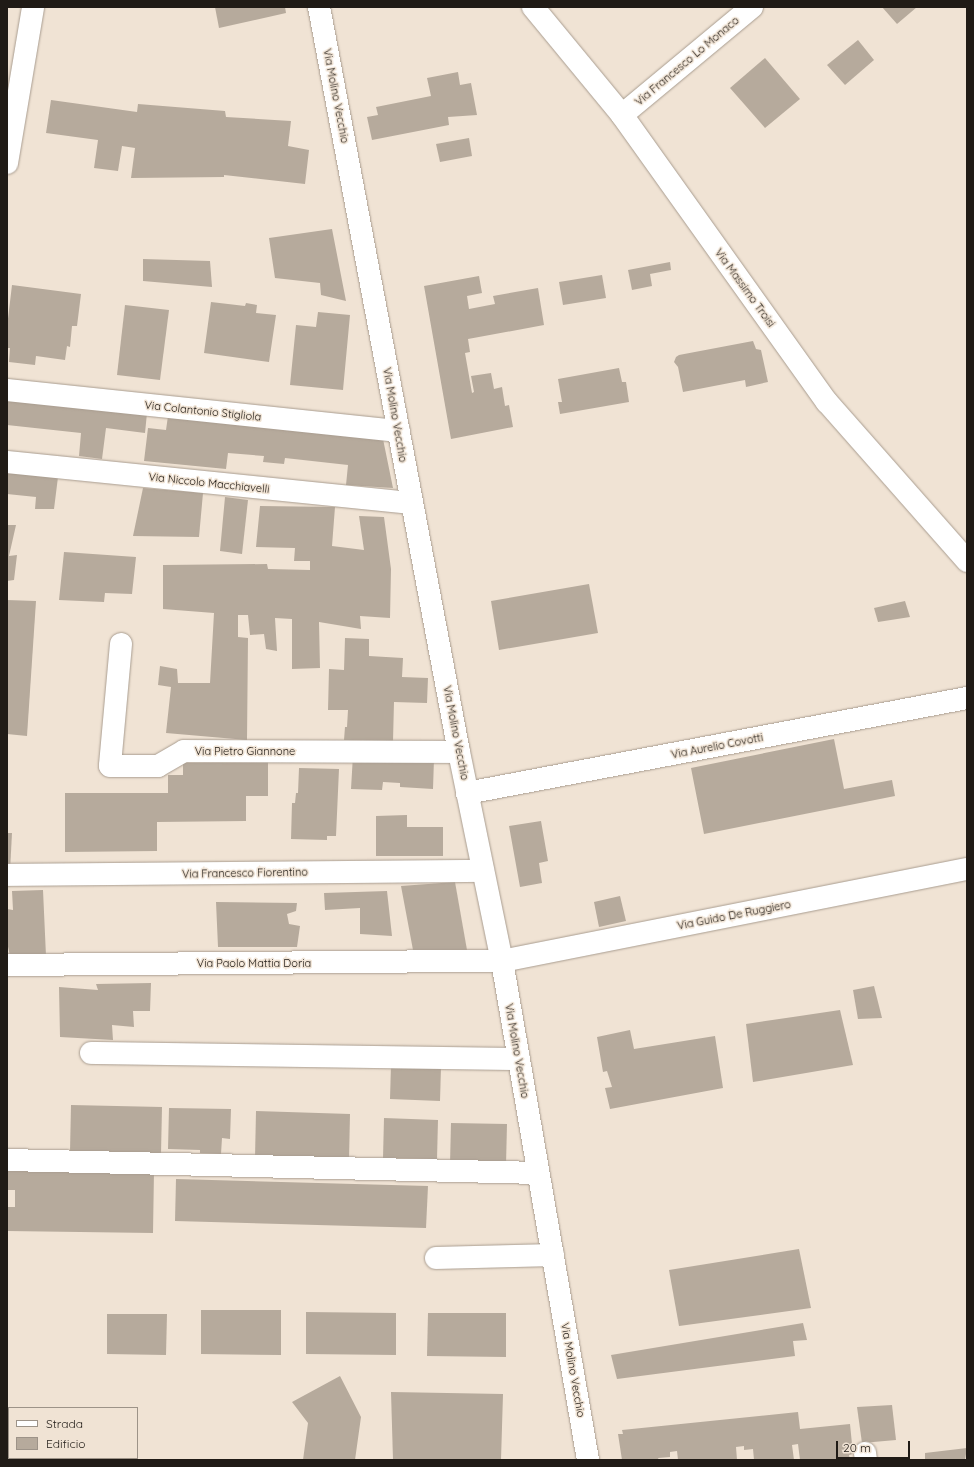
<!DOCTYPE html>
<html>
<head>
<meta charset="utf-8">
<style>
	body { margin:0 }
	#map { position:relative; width:974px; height:1467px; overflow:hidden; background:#f0e3d4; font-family:Quicksand,sans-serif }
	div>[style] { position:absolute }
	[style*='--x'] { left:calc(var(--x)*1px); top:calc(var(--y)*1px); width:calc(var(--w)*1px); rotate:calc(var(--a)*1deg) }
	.building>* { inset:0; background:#b6aa9c }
	.roads { filter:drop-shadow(0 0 1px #a99d90) drop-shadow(0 0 1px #a99d90) }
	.minor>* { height:22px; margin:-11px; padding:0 11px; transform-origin:11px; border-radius:11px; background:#fff }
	span { translate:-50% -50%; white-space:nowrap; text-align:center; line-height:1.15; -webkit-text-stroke:3px #f0e3d4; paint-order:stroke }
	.street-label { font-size:11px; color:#201b16 }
	.frame { position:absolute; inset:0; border:8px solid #201b16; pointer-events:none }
	.legend { position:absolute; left:8px; top:1407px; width:130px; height:52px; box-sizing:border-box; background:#f0e3d4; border:1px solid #9d9388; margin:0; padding:5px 7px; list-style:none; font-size:12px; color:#201b16 }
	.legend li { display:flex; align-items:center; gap:8px; height:20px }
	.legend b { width:20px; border:1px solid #9d9388 }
	.scale { position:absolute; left:836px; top:1441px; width:74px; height:18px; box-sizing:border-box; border:2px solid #201b16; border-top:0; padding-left:5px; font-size:12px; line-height:14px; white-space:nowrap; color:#201b16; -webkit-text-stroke:3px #f0e3d4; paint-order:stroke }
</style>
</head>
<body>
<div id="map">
	<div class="building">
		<i style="clip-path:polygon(215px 7px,285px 7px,286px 13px,219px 28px)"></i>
		<i style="clip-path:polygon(882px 7px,917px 7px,897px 24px)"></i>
		<i style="clip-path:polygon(858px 40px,874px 60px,845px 85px,827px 65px)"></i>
		<i style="clip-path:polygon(765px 58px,800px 99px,765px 128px,730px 88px)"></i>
		<i style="clip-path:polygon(458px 72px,460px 85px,471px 83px,477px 115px,448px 117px,449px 125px,372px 140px,367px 117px,378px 115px,376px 107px,431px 96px,427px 78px)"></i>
		<i style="clip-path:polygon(51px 100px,137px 112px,138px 104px,225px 111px,226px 117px,291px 121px,288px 146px,309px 150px,305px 184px,224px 175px,224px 177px,131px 178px,135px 148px,122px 146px,118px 171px,94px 168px,98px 140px,46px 133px)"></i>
		<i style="clip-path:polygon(469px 138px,472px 156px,440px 162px,436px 144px)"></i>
		<i style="clip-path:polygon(332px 229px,346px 301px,321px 295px,320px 283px,275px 278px,269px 238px)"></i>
		<i style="clip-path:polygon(143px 259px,210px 261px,212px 287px,143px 281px)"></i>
		<i style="clip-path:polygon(670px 262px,671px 270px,650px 274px,652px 286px,632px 290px,628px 270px)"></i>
		<i style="clip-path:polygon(602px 275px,606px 298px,563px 305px,559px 282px)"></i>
		<i style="clip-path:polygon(479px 276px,482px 293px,467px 296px,469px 309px,495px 304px,493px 296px,538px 288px,544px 325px,468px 339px,470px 352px,465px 353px,472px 393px,474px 392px,471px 376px,491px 373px,494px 389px,502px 387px,505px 406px,509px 405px,513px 427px,451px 439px,424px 286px)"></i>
		<i style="clip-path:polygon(12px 285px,81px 294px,77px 326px,72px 326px,70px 347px,67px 346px,65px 360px,36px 356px,35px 365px,9px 362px,10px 348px,7px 348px,7px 327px)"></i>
		<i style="clip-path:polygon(211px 302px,245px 306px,246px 303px,257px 305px,256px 313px,276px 315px,269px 362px,204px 353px)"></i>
		<i style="clip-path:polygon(125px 305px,169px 310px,160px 380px,117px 375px)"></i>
		<i style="clip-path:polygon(318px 312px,350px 315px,343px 390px,290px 385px,296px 325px,316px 327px)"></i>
		<i style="clip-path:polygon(753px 341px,756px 349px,761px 350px,768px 382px,746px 387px,745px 380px,683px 392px,678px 367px,674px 362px,676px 357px,679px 355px)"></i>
		<i style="clip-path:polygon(619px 368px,622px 382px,626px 382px,629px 402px,560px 414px,558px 402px,562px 402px,558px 379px)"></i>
		<i style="clip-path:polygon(7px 398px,147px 413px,145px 433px,106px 428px,102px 459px,79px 456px,81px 433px,7px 425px)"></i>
		<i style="clip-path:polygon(168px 416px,383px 439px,393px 488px,346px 485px,348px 465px,285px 458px,284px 464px,263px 462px,264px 456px,228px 453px,226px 469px,144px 461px,148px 428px,166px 430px)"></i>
		<i style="clip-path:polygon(7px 471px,58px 477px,54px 509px,35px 509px,36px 497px,7px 494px)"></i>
		<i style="clip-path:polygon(143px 488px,203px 493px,199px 537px,133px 536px)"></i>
		<i style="clip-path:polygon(225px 497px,248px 500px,242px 554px,220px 551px)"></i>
		<i style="clip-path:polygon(260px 506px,335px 507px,332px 546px,364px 550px,359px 516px,384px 517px,391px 569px,390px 618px,360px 616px,361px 629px,319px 622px,320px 668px,292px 669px,292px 619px,275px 618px,277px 651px,266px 649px,264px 634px,250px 635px,248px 615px,238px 615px,238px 637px,248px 638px,247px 740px,166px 733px,171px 687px,158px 685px,160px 666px,177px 669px,178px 683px,210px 683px,214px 613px,163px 609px,163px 565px,267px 564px,268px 569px,310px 570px,310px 561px,294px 561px,295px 548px,256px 547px)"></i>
		<i style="clip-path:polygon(7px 525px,16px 525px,9px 556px,17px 555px,14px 580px,7px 581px)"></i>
		<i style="clip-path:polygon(64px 552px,136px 557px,132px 594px,105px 593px,104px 602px,59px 600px)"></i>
		<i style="clip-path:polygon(589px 584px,598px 633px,499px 650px,491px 601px)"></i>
		<i style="clip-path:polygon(7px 600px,36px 601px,27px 736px,7px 734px)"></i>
		<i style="clip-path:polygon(905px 601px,910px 617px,878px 622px,874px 608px)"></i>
		<i style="clip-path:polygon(345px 638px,369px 639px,369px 656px,403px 658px,402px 677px,428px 678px,427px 703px,394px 702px,393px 741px,344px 740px,345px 727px,347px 727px,348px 710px,328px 710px,329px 669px,344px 670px)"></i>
		<i style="clip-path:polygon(834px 739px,844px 789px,892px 780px,895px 796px,704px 834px,691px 768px)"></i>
		<i style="clip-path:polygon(353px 755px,434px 759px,433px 789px,400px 787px,400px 783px,383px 782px,382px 790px,351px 789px)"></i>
		<i style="clip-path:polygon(268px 762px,268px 796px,246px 796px,246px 821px,157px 822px,157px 851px,65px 852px,65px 793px,168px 793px,168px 775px,183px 775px,183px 763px)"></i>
		<i style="clip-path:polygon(299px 768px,339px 769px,336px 836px,327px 836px,327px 840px,291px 839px,292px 803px,295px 803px,296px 793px,298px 793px)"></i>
		<i style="clip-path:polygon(407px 815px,407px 827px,443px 827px,443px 856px,376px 856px,376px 816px)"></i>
		<i style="clip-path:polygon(541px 821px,548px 861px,539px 863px,542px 883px,520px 887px,509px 826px)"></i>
		<i style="clip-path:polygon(7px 833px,12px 833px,10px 871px,7px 871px)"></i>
		<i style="clip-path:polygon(455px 882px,467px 950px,413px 950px,401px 886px)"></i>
		<i style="clip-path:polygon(43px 890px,46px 956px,10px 956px,7px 942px,7px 909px,13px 910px,12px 891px)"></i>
		<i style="clip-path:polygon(387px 891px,392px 936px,360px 934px,360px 908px,325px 910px,324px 893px)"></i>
		<i style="clip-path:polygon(620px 896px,626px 921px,599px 927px,594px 902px)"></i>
		<i style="clip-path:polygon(216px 902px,297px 903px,296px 911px,287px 914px,289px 924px,300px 926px,297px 947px,218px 947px)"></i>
		<i style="clip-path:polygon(151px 983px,150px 1011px,133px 1011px,134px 1027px,112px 1025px,113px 1040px,60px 1037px,59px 987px,98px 990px,96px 984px)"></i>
		<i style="clip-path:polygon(874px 986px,882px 1018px,858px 1019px,853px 990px)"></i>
		<i style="clip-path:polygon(840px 1010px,853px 1065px,753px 1082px,746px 1024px)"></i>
		<i style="clip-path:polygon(630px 1030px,634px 1049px,715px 1036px,723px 1088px,610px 1109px,605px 1088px,612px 1087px,607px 1071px,603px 1072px,597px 1037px)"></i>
		<i style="clip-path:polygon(391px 1065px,441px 1067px,440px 1101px,390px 1099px)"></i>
		<i style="clip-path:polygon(71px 1105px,162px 1107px,161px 1154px,70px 1152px)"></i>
		<i style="clip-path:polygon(169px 1108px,231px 1109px,230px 1139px,222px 1138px,221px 1154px,200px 1153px,200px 1150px,168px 1149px)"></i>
		<i style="clip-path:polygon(256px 1111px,350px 1114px,349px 1160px,255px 1158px)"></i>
		<i style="clip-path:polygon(384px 1118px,438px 1120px,437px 1159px,383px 1158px)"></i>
		<i style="clip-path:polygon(451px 1123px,507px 1124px,506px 1165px,450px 1164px)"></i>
		<i style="clip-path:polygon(7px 1171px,154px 1171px,153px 1233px,7px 1231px,7px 1207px,15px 1207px,15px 1190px,7px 1190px)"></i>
		<i style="clip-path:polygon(176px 1179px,428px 1186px,426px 1228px,175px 1221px)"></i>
		<i style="clip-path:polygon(799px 1249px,811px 1308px,679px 1326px,669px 1270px)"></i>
		<i style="clip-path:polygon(201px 1310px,281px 1310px,281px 1355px,201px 1354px)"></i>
		<i style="clip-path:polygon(306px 1312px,396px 1313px,396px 1355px,306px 1354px)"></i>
		<i style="clip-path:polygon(428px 1313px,506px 1313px,506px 1357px,427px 1356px)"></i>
		<i style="clip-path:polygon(107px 1314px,167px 1314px,166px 1355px,107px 1354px)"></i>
		<i style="clip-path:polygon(803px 1323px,807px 1340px,793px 1341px,795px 1356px,617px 1379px,611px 1355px)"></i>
		<i style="clip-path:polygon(340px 1376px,361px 1417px,355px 1460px,303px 1460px,308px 1423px,292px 1402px)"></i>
		<i style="clip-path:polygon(391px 1392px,503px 1394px,501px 1460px,393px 1460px)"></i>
		<i style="clip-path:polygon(892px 1405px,896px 1440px,862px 1443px,857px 1407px)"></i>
		<i style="clip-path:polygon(798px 1412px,800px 1429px,850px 1424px,853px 1454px,849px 1455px,850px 1460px,800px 1460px,798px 1444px,792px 1445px,794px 1460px,754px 1460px,753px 1449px,744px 1450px,744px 1446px,736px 1447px,737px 1460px,678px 1460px,677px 1451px,670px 1452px,670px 1457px,658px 1458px,659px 1460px,622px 1460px,618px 1434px,623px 1434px,622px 1430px)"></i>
		<i style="clip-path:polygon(967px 1448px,965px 1460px,925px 1460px,925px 1453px)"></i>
	</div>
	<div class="roads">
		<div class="minor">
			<i style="--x:319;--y:7;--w:758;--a:79.36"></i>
			<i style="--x:459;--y:752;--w:213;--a:78.4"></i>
			<i style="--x:502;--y:961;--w:506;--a:80.22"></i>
			<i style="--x:533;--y:7;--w:140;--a:50.5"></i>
			<i style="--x:622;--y:115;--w:353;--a:54.5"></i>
			<i style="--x:827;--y:402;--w:212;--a:48.6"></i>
			<i style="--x:622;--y:115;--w:169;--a:-39.7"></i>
			<i style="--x:7;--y:163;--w:158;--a:-80.5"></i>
			<i style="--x:7;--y:390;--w:394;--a:6"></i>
			<i style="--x:7;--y:462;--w:407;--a:5.8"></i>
			<i style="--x:121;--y:644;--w:122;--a:95.2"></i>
			<i style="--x:110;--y:766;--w:48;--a:0"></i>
			<i style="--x:158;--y:766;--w:30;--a:-30"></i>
			<i style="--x:184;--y:751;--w:275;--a:0.2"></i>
			<i style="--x:467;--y:793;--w:509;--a:-10.76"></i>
			<i style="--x:7;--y:875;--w:476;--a:-0.5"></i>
			<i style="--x:7;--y:965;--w:495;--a:-0.5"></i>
			<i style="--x:502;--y:961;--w:474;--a:-11.2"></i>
			<i style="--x:91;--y:1053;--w:428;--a:0.8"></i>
			<i style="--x:7;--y:1160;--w:531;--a:1.4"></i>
			<i style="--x:436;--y:1258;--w:117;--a:-1.5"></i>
			<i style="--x:865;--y:1453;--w:7;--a:82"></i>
		</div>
	</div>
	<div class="street-label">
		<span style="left:687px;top:61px;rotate:-40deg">Via Francesco Lo Monaco</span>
		<span style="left:336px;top:96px;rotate:79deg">Via Molino Vecchio</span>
		<span style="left:745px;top:288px;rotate:54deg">Via Massimo Troisi</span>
		<span style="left:203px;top:411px;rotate:6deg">Via Colantonio Stigliola</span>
		<span style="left:395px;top:415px;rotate:80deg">Via Molino Vecchio</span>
		<span style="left:209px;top:483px;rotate:6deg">Via Niccolo Macchiavelli</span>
		<span style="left:456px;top:733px;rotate:79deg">Via Molino Vecchio</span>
		<span style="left:717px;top:746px;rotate:-11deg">Via Aurelio Covotti</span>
		<span style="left:245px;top:751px">Via Pietro Giannone</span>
		<span style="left:245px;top:873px;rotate:-1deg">Via Francesco Fiorentino</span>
		<span style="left:734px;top:915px;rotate:-11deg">Via Guido De Ruggiero</span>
		<span style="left:254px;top:963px">Via Paolo Mattia Doria</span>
		<span style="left:517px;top:1051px;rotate:80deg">Via Molino Vecchio</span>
		<span style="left:573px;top:1370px;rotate:80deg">Via Molino Vecchio</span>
	</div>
	<div class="frame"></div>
	<ul class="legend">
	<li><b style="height:5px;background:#fff"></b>Strada</li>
	<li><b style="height:11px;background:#b6aa9c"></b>Edificio</li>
	</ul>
	<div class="scale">20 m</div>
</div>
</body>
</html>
